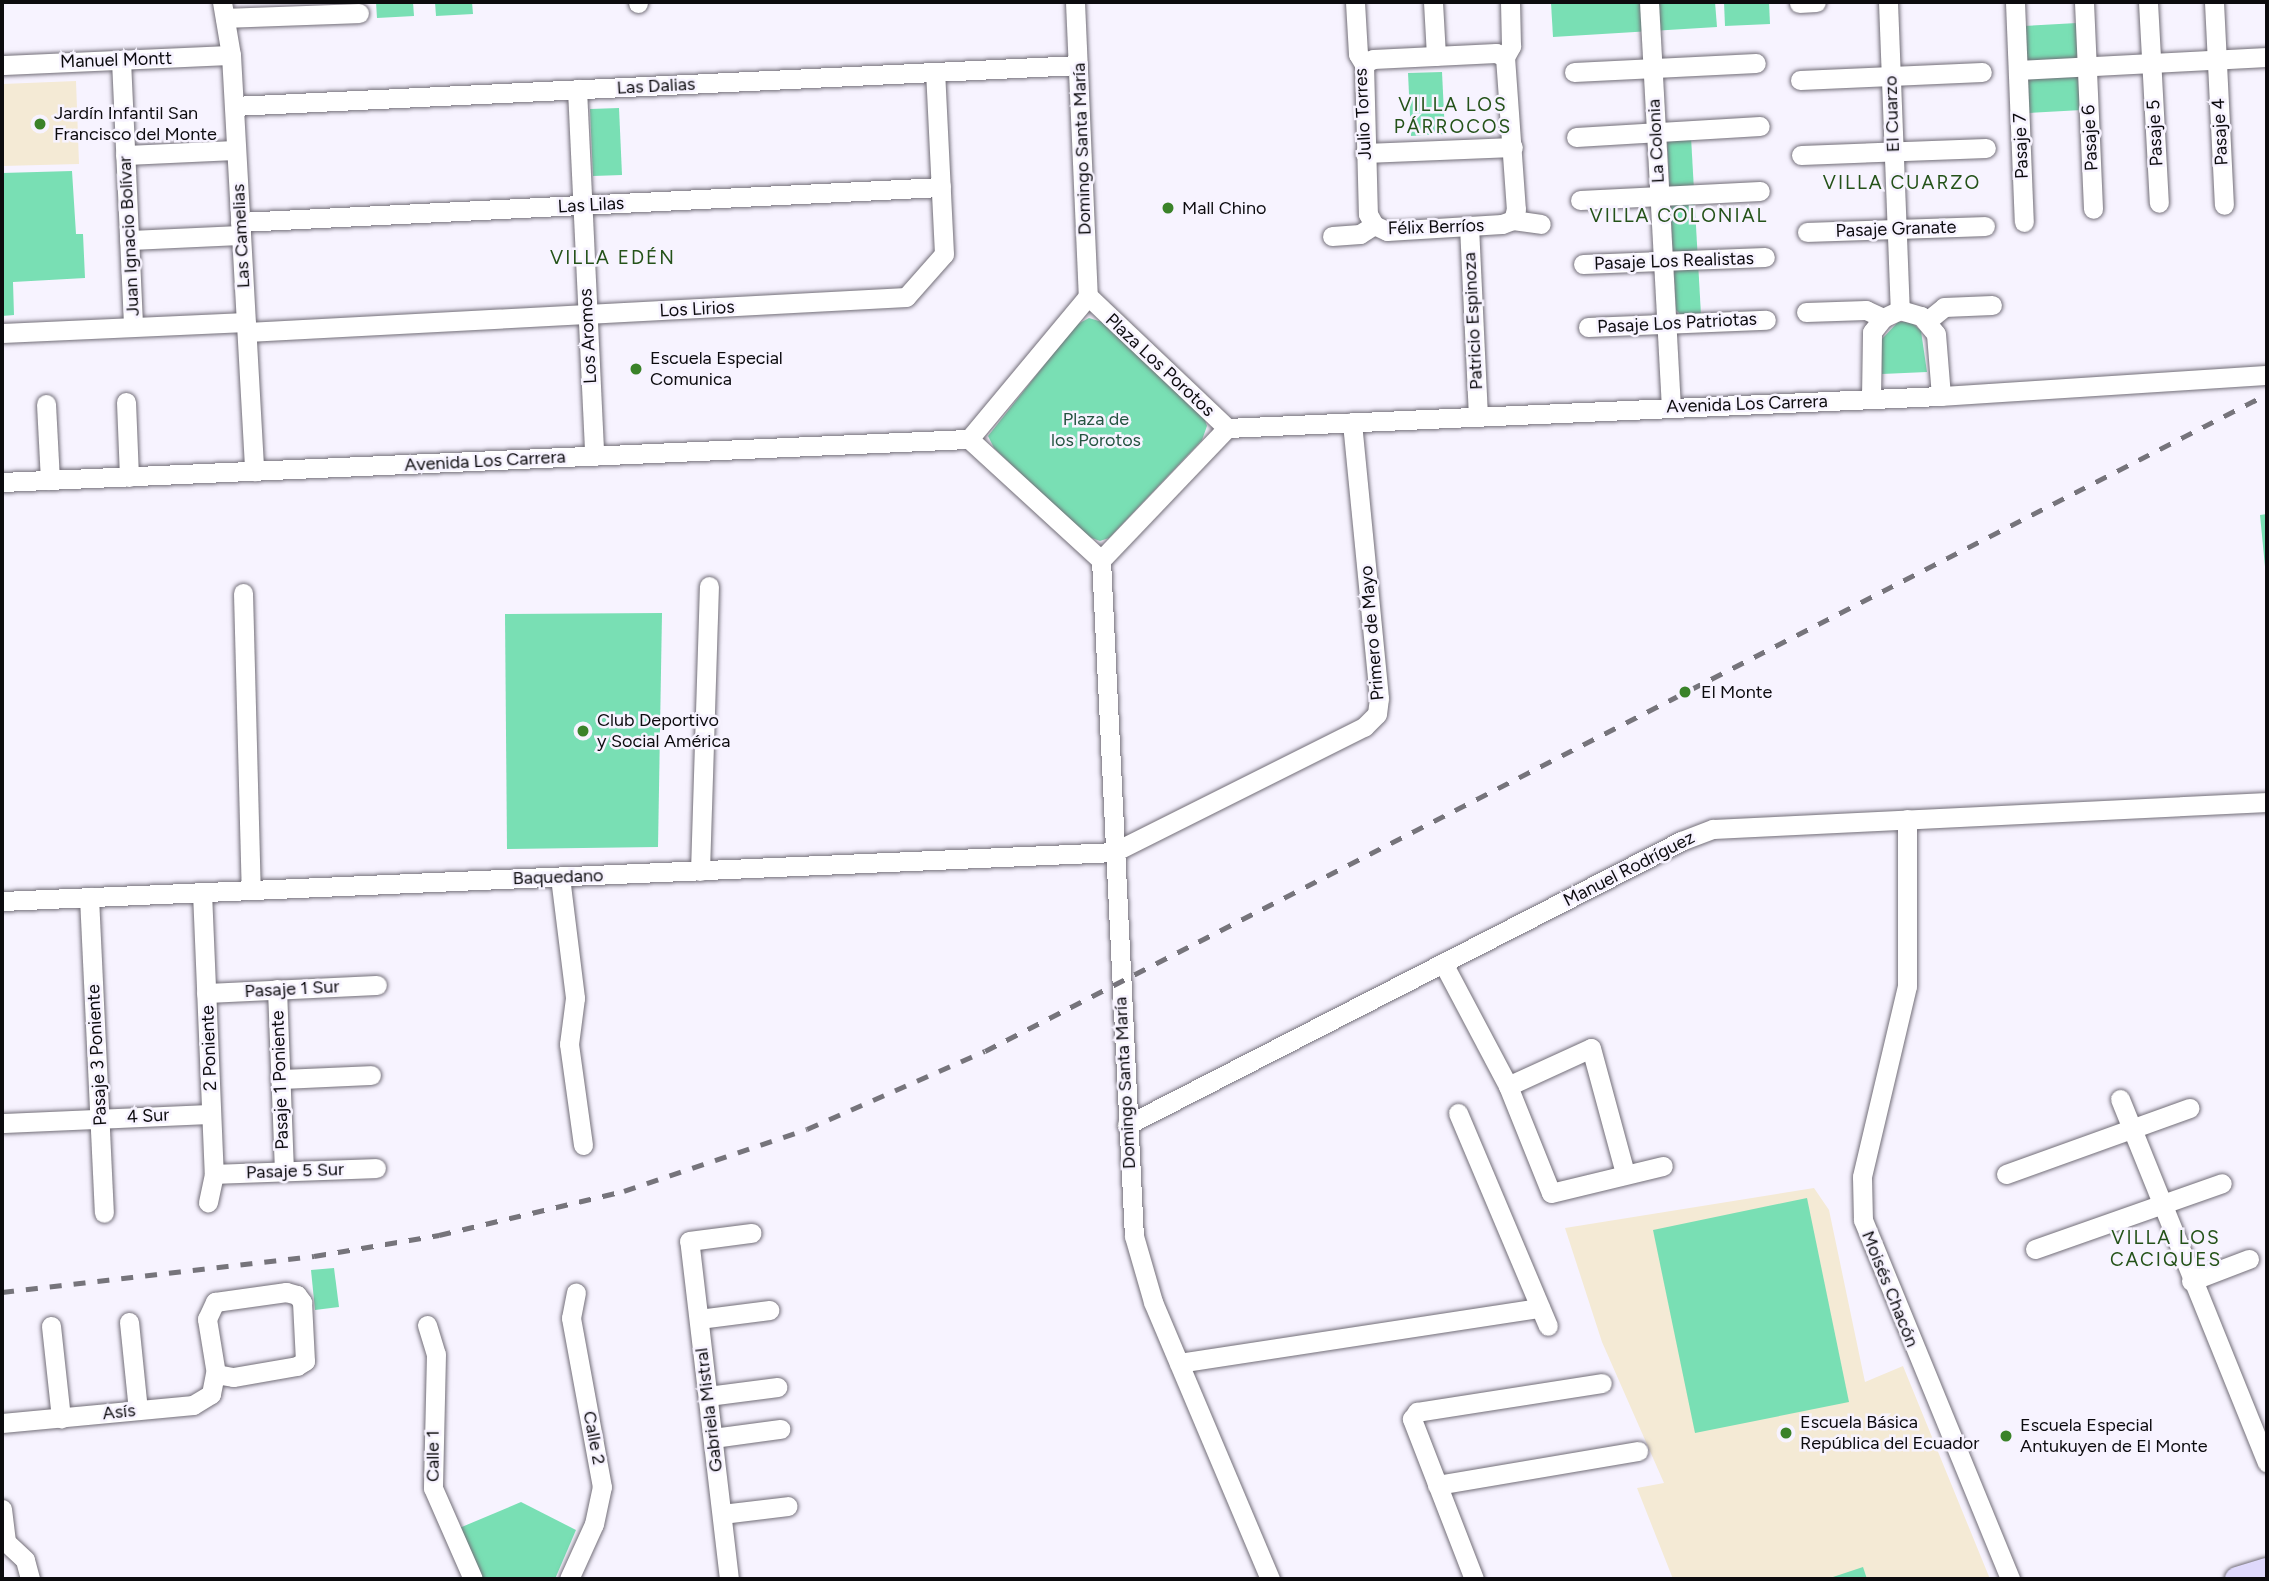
<!DOCTYPE html>
<html>
<head>
<meta charset="utf-8">
<style>
	body { margin:0 }
	#map { position:relative; width:2269px; height:1581px; overflow:hidden; background:#f7f3ff; font-family:Figtree,sans-serif }
	div>[style] { position:absolute }
	[style*='--x'] { left:calc(var(--x)*1px); top:calc(var(--y)*1px); width:calc(var(--w)*1px); rotate:calc(var(--a)*1deg) }
	.education>* { inset:0; background:#f4ead5 }
	.green>* { inset:0; background:#79dfb4 }
	.roads { filter:drop-shadow(0 0 2px #726e78) drop-shadow(0 0 2px #726e78) }
	.minor>* { height:19px; margin:-9.5px; padding:0 9.5px; transform-origin:9.5px; border-radius:9.5px; background:#fff }
	.major>* { height:24px; margin:-12px; padding:0 12px; transform-origin:12px; border-radius:12px; background:#dfd9fc }
	.rail>* { height:4.5px; margin-top:-2.25px; transform-origin:0; background:repeating-linear-gradient(90deg,#76747b 0 12px,transparent 0 24px) }
	.dots>* { width:19px; height:19px; translate:-50% -50%; box-sizing:border-box; border:4px solid #f7f3ff; border-radius:50% }
	span { translate:-50% -50%; white-space:nowrap; text-align:center; line-height:1.15; -webkit-text-stroke:5px #f7f3ff; paint-order:stroke }
	.street-label { font-size:18px; color:#0c0b0e }
	.poi-label { font-size:18px; color:#0c0b0e }
	.left { translate:0 -50%; text-align:left }
	.park-label { font-size:18px; color:#255441 }
	.neighbourhood-label { font-size:19px; color:#245219; letter-spacing:2px }
	.frame { position:absolute; inset:0; border:4px solid #0c0b0e; pointer-events:none }
</style>
</head>
<body>
<div id="map">
	<div class="education">
		<i style="clip-path:polygon(76px 81px,79px 164px,2px 166px,2px 84px)"></i>
		<i style="clip-path:polygon(1814px 1188px,1829px 1210px,1865px 1382px,1903px 1366px,1990px 1579px,1673px 1579px,1637px 1488px,1664px 1483px,1602px 1342px,1565px 1228px)"></i>
	</div>
	<div class="green">
		<i style="clip-path:polygon(376px 2px,413px 2px,414px 16px,377px 18px)"></i>
		<i style="clip-path:polygon(435px 2px,472px 2px,473px 14px,436px 16px)"></i>
		<i style="clip-path:polygon(1715px 2px,1717px 27px,1553px 37px,1551px 3px)"></i>
		<i style="clip-path:polygon(1724px 2px,1769px 2px,1770px 24px,1725px 26px)"></i>
		<i style="clip-path:polygon(2077px 23px,2082px 110px,2028px 113px,2023px 26px)"></i>
		<i style="clip-path:polygon(1442px 72px,1445px 134px,1411px 136px,1408px 73px)"></i>
		<i style="clip-path:polygon(619px 108px,622px 175px,593px 176px,590px 109px)"></i>
		<i style="clip-path:polygon(1691px 137px,1701px 315px,1682px 316px,1676px 310px,1667px 139px)"></i>
		<i style="clip-path:polygon(72px 171px,76px 234px,83px 234px,85px 278px,13px 282px,14px 315px,2px 316px,2px 173px)"></i>
		<i style="clip-path:polygon(1089px 318px,1102px 322px,1204px 417px,1207px 426px,1202px 440px,1109px 538px,1100px 541px,1086px 536px,994px 448px,988px 436px,1076px 325px)"></i>
		<i style="clip-path:polygon(1898px 322px,1911px 322px,1921px 331px,1927px 372px,1882px 374px,1881px 340px)"></i>
		<i style="clip-path:polygon(2267px 514px,2267px 587px,2260px 515px)"></i>
		<i style="clip-path:polygon(662px 613px,658px 847px,507px 849px,505px 614px)"></i>
		<i style="clip-path:polygon(1807px 1198px,1849px 1402px,1695px 1433px,1653px 1230px)"></i>
		<i style="clip-path:polygon(334px 1268px,339px 1307px,315px 1310px,311px 1270px)"></i>
		<i style="clip-path:polygon(521px 1502px,576px 1530px,555px 1579px,481px 1579px,457px 1529px)"></i>
		<i style="clip-path:polygon(1863px 1567px,1867px 1579px,1834px 1579px,1833px 1577px)"></i>
	</div>
	<div class="roads">
		<div class="minor">
			<i style="--x:222;--y:2;--w:54;--a:80.4"></i>
			<i style="--x:231;--y:55;--w:417;--a:86.8"></i>
			<i style="--x:638;--y:2;--w:1;--a:90"></i>
			<i style="--x:1075;--y:2;--w:294;--a:87.5"></i>
			<i style="--x:1355;--y:2;--w:52;--a:86.7"></i>
			<i style="--x:1358;--y:54;--w:12;--a:59"></i>
			<i style="--x:1364;--y:64;--w:150;--a:88.5"></i>
			<i style="--x:1368;--y:214;--w:13;--a:61"></i>
			<i style="--x:1433;--y:2;--w:54;--a:86.8"></i>
			<i style="--x:1649;--y:2;--w:406;--a:86.9"></i>
			<i style="--x:1888;--y:2;--w:308;--a:87.8"></i>
			<i style="--x:2015;--y:2;--w:220;--a:87.7"></i>
			<i style="--x:2084;--y:2;--w:207;--a:87.5"></i>
			<i style="--x:2148;--y:2;--w:201;--a:86.9"></i>
			<i style="--x:2214;--y:2;--w:203;--a:87.2"></i>
			<i style="--x:1799;--y:3;--w:17;--a:-3"></i>
			<i style="--x:225;--y:18;--w:134;--a:-2.1"></i>
			<i style="--x:1505;--y:57;--w:152;--a:85.9"></i>
			<i style="--x:1516;--y:209;--w:11;--a:105"></i>
			<i style="--x:1505;--y:57;--w:13;--a:-61"></i>
			<i style="--x:1511;--y:46;--w:44;--a:-91.3"></i>
			<i style="--x:121;--y:60;--w:267;--a:87.4"></i>
			<i style="--x:1364;--y:64;--w:10;--a:-29"></i>
			<i style="--x:1373;--y:59;--w:123;--a:-2.8"></i>
			<i style="--x:1496;--y:53;--w:10;--a:24"></i>
			<i style="--x:2;--y:65;--w:229;--a:-2.5"></i>
			<i style="--x:2018;--y:70;--w:249;--a:-3"></i>
			<i style="--x:1574;--y:72;--w:182;--a:-2.8"></i>
			<i style="--x:1800;--y:80;--w:182;--a:-2.5"></i>
			<i style="--x:577;--y:89;--w:367;--a:87.3"></i>
			<i style="--x:234;--y:106;--w:845;--a:-2.78"></i>
			<i style="--x:1576;--y:137;--w:184;--a:-3.4"></i>
			<i style="--x:1365;--y:153;--w:148;--a:-2.3"></i>
			<i style="--x:125;--y:155;--w:111;--a:-2.6"></i>
			<i style="--x:1801;--y:155;--w:185;--a:-2.2"></i>
			<i style="--x:1580;--y:200;--w:180;--a:-2.9"></i>
			<i style="--x:240;--y:222;--w:702;--a:-2.86"></i>
			<i style="--x:1374;--y:225;--w:14;--a:25"></i>
			<i style="--x:1387;--y:231;--w:115;--a:-3.5"></i>
			<i style="--x:1502;--y:224;--w:12;--a:-20"></i>
			<i style="--x:1513;--y:220;--w:28;--a:8"></i>
			<i style="--x:1469;--y:226;--w:190;--a:87.3"></i>
			<i style="--x:1807;--y:232;--w:178;--a:-1.9"></i>
			<i style="--x:1332;--y:236;--w:28;--a:-4"></i>
			<i style="--x:1360;--y:234;--w:17;--a:-33"></i>
			<i style="--x:129;--y:240;--w:112;--a:-2.6"></i>
			<i style="--x:1583;--y:264;--w:182;--a:-2.2"></i>
			<i style="--x:1088;--y:296;--w:192;--a:43.5"></i>
			<i style="--x:1806;--y:312;--w:60;--a:-1.9"></i>
			<i style="--x:1866;--y:310;--w:19;--a:25"></i>
			<i style="--x:1927;--y:321;--w:22;--a:-39"></i>
			<i style="--x:1944;--y:307;--w:48;--a:-2.4"></i>
			<i style="--x:1588;--y:327;--w:178;--a:-2.3"></i>
			<i style="--x:247;--y:332;--w:660;--a:-3.04"></i>
			<i style="--x:906;--y:297;--w:57;--a:-48.5"></i>
			<i style="--x:944;--y:254;--w:182;--a:-92.8"></i>
			<i style="--x:2;--y:333;--w:244;--a:-2.6"></i>
			<i style="--x:1871;--y:398;--w:66;--a:-89.1"></i>
			<i style="--x:1872;--y:332;--w:18;--a:-52"></i>
			<i style="--x:1883;--y:318;--w:19;--a:-25"></i>
			<i style="--x:1900;--y:310;--w:22;--a:16"></i>
			<i style="--x:1921;--y:316;--w:23;--a:50"></i>
			<i style="--x:1936;--y:334;--w:62;--a:85.4"></i>
			<i style="--x:126;--y:402;--w:75;--a:87.7"></i>
			<i style="--x:46;--y:404;--w:76;--a:87"></i>
			<i style="--x:1227;--y:428;--w:715;--a:-2.57"></i>
			<i style="--x:1941;--y:396;--w:327;--a:-3.7"></i>
			<i style="--x:969;--y:439;--w:186;--a:-50.2"></i>
			<i style="--x:969;--y:439;--w:179;--a:42.5"></i>
			<i style="--x:2;--y:482;--w:968;--a:-2.55"></i>
			<i style="--x:1101;--y:560;--w:677;--a:87.21"></i>
			<i style="--x:1134;--y:1236;--w:69;--a:73.9"></i>
			<i style="--x:1153;--y:1302;--w:301;--a:67.1"></i>
			<i style="--x:1101;--y:560;--w:182;--a:-46.3"></i>
			<i style="--x:243;--y:593;--w:297;--a:88.5"></i>
			<i style="--x:1907;--y:819;--w:167;--a:90"></i>
			<i style="--x:1907;--y:986;--w:196;--a:103.3"></i>
			<i style="--x:1862;--y:1177;--w:43;--a:88.7"></i>
			<i style="--x:1863;--y:1220;--w:388;--a:67.7"></i>
			<i style="--x:700;--y:871;--w:285;--a:-88.2"></i>
			<i style="--x:560;--y:877;--w:122;--a:82.9"></i>
			<i style="--x:575;--y:998;--w:46;--a:97.4"></i>
			<i style="--x:569;--y:1044;--w:102;--a:82.1"></i>
			<i style="--x:202;--y:892;--w:282;--a:87.6"></i>
			<i style="--x:214;--y:1174;--w:29;--a:102"></i>
			<i style="--x:89;--y:897;--w:316;--a:87.3"></i>
			<i style="--x:2;--y:901;--w:1113;--a:-2.52"></i>
			<i style="--x:1114;--y:852;--w:280;--a:-26.6"></i>
			<i style="--x:1364;--y:727;--w:18;--a:-45"></i>
			<i style="--x:1377;--y:714;--w:16;--a:-83"></i>
			<i style="--x:1379;--y:698;--w:277;--a:-95.6"></i>
			<i style="--x:1443;--y:963;--w:139;--a:62.1"></i>
			<i style="--x:1508;--y:1086;--w:115;--a:68.1"></i>
			<i style="--x:1551;--y:1193;--w:115;--a:-13.6"></i>
			<i style="--x:277;--y:989;--w:182;--a:87.8"></i>
			<i style="--x:206;--y:993;--w:171;--a:-2.7"></i>
			<i style="--x:280;--y:1079;--w:91;--a:-2.5"></i>
			<i style="--x:1508;--y:1086;--w:91;--a:-24.6"></i>
			<i style="--x:1591;--y:1048;--w:130;--a:74.8"></i>
			<i style="--x:2120;--y:1099;--w:392;--a:68"></i>
			<i style="--x:1458;--y:1113;--w:231;--a:67.1"></i>
			<i style="--x:2;--y:1123;--w:209;--a:-2.5"></i>
			<i style="--x:1127;--y:1125;--w:623;--a:-27.14"></i>
			<i style="--x:1681;--y:841;--w:34;--a:-21"></i>
			<i style="--x:1713;--y:829;--w:555;--a:-2.79"></i>
			<i style="--x:214;--y:1174;--w:162;--a:-2.1"></i>
			<i style="--x:2006;--y:1174;--w:195;--a:-19.8"></i>
			<i style="--x:2035;--y:1249;--w:198;--a:-19.4"></i>
			<i style="--x:2191;--y:1281;--w:62;--a:-20.8"></i>
			<i style="--x:286;--y:1292;--w:11;--a:15"></i>
			<i style="--x:297;--y:1295;--w:9;--a:54"></i>
			<i style="--x:302;--y:1302;--w:59;--a:87.1"></i>
			<i style="--x:305;--y:1361;--w:9;--a:148"></i>
			<i style="--x:297;--y:1366;--w:65;--a:170.2"></i>
			<i style="--x:233;--y:1377;--w:17;--a:-170"></i>
			<i style="--x:216;--y:1374;--w:56;--a:-99.3"></i>
			<i style="--x:207;--y:1319;--w:19;--a:-65"></i>
			<i style="--x:215;--y:1302;--w:72;--a:-8"></i>
			<i style="--x:699;--y:1319;--w:71;--a:-7.3"></i>
			<i style="--x:129;--y:1322;--w:88;--a:84.2"></i>
			<i style="--x:427;--y:1325;--w:30;--a:73"></i>
			<i style="--x:436;--y:1354;--w:134;--a:91.3"></i>
			<i style="--x:433;--y:1488;--w:99;--a:66.3"></i>
			<i style="--x:51;--y:1326;--w:93;--a:83.8"></i>
			<i style="--x:1179;--y:1363;--w:365;--a:-8.7"></i>
			<i style="--x:708;--y:1396;--w:70;--a:-7.4"></i>
			<i style="--x:2;--y:1423;--w:192;--a:-5.4"></i>
			<i style="--x:193;--y:1405;--w:21;--a:-31"></i>
			<i style="--x:211;--y:1394;--w:20;--a:-79"></i>
			<i style="--x:713;--y:1438;--w:68;--a:-7.7"></i>
			<i style="--x:1437;--y:1485;--w:204;--a:-9.6"></i>
			<i style="--x:2;--y:1509;--w:33;--a:83"></i>
			<i style="--x:6;--y:1542;--w:26;--a:43"></i>
			<i style="--x:25;--y:1560;--w:20;--a:75"></i>
			<i style="--x:722;--y:1514;--w:66;--a:-6.9"></i>
			<i style="--x:569;--y:1579;--w:60;--a:-65.6"></i>
			<i style="--x:594;--y:1524;--w:38;--a:-78"></i>
			<i style="--x:602;--y:1487;--w:172;--a:-100.4"></i>
			<i style="--x:571;--y:1318;--w:26;--a:-79"></i>
			<i style="--x:729;--y:1579;--w:340;--a:-96.7"></i>
			<i style="--x:689;--y:1241;--w:63;--a:-7.4"></i>
			<i style="--x:1474;--y:1579;--w:172;--a:-111.2"></i>
			<i style="--x:1412;--y:1419;--w:9;--a:-54"></i>
			<i style="--x:1417;--y:1412;--w:187;--a:-8.9"></i>
		</div>
		<div class="major">
			<i style="--x:2237;--y:1579;--w:31;--a:-17"></i>
		</div>
	</div>
	<div class="rail">
		<i style="--x:2;--y:1292;--w:314;--a:-6.6"></i>
		<i style="--x:314;--y:1256;--w:127;--a:-9.5"></i>
		<i style="--x:439;--y:1235;--w:190;--a:-13.4"></i>
		<i style="--x:624;--y:1191;--w:193;--a:-18.7"></i>
		<i style="--x:807;--y:1129;--w:194;--a:-23.7"></i>
		<i style="--x:985;--y:1051;--w:1441;--a:-27.13"></i>
	</div>
	<div class="dots">
		<i style="left:40px;top:124px;background:#3a8229"></i>
		<i style="left:1168px;top:208px;background:#3a8229"></i>
		<i style="left:636px;top:369px;background:#3a8229"></i>
		<i style="left:1685px;top:692px;background:#3a8229"></i>
		<i style="left:583px;top:731px;background:#3a8229"></i>
		<i style="left:1786px;top:1433px;background:#3a8229"></i>
		<i style="left:2006px;top:1436px;background:#3a8229"></i>
	</div>
	<div class="street-label">
		<span style="left:116px;top:60px;rotate:-2deg">Manuel Montt</span>
		<span style="left:656px;top:86px;rotate:-3deg">Las Dalias</span>
		<span style="left:1363px;top:114px;rotate:-93deg">Julio Torres</span>
		<span style="left:1892px;top:114px;rotate:-92deg">El Cuarzo</span>
		<span style="left:2220px;top:132px;rotate:-93deg">Pasaje 4</span>
		<span style="left:2155px;top:133px;rotate:-93deg">Pasaje 5</span>
		<span style="left:2090px;top:138px;rotate:-93deg">Pasaje 6</span>
		<span style="left:1656px;top:141px;rotate:-93deg">La Colonia</span>
		<span style="left:2021px;top:146px;rotate:-92deg">Pasaje 7</span>
		<span style="left:1082px;top:149px;rotate:-92deg">Domingo Santa María</span>
		<span style="left:591px;top:205px;rotate:-3deg">Las Lilas</span>
		<span style="left:1436px;top:227px;rotate:-2deg">Félix Berríos</span>
		<span style="left:1896px;top:229px;rotate:-2deg">Pasaje Granate</span>
		<span style="left:129px;top:236px;rotate:-93deg">Juan Ignacio Bolívar</span>
		<span style="left:241px;top:236px;rotate:-93deg">Las Camelias</span>
		<span style="left:1674px;top:261px;rotate:-2deg">Pasaje Los Realistas</span>
		<span style="left:697px;top:309px;rotate:-3deg">Los Lirios</span>
		<span style="left:1473px;top:321px;rotate:-93deg">Patricio Espinoza</span>
		<span style="left:1677px;top:323px;rotate:-3deg">Pasaje Los Patriotas</span>
		<span style="left:588px;top:336px;rotate:-93deg">Los Aromos</span>
		<span style="left:1160px;top:365px;rotate:43deg">Plaza Los Porotos</span>
		<span style="left:1747px;top:404px;rotate:-2deg">Avenida Los Carrera</span>
		<span style="left:485px;top:461px;rotate:-3deg">Avenida Los Carrera</span>
		<span style="left:1372px;top:633px;rotate:-95deg">Primero de Mayo</span>
		<span style="left:1629px;top:869px;rotate:-27deg">Manuel Rodríguez</span>
		<span style="left:558px;top:877px;rotate:-2deg">Baquedano</span>
		<span style="left:292px;top:989px;rotate:-3deg">Pasaje 1 Sur</span>
		<span style="left:209px;top:1048px;rotate:-92deg">2 Poniente</span>
		<span style="left:97px;top:1055px;rotate:-93deg">Pasaje 3 Poniente</span>
		<span style="left:280px;top:1080px;rotate:-92deg">Pasaje 1 Poniente</span>
		<span style="left:1125px;top:1083px;rotate:-93deg">Domingo Santa María</span>
		<span style="left:148px;top:1116px;rotate:-3deg">4 Sur</span>
		<span style="left:295px;top:1171px;rotate:-2deg">Pasaje 5 Sur</span>
		<span style="left:1890px;top:1289px;rotate:68deg">Moisés Chacón</span>
		<span style="left:709px;top:1410px;rotate:-97deg">Gabriela Mistral</span>
		<span style="left:119px;top:1412px;rotate:-6deg">Asís</span>
		<span style="left:594px;top:1438px;rotate:79deg">Calle 2</span>
		<span style="left:433px;top:1456px;rotate:-90deg">Calle 1</span>
	</div>
	<div class="poi-label">
		<span class="left" style="left:54px;top:124px">Jardín Infantil San<br>Francisco del Monte</span>
		<span class="left" style="left:1182px;top:208px">Mall Chino</span>
		<span class="left" style="left:650px;top:369px">Escuela Especial<br>Comunica</span>
		<span class="left" style="left:1701px;top:692px">El Monte</span>
		<span class="left" style="left:597px;top:731px">Club Deportivo<br>y Social América</span>
		<span class="left" style="left:1800px;top:1433px">Escuela Básica<br>República del Ecuador</span>
		<span class="left" style="left:2020px;top:1436px">Escuela Especial<br>Antukuyen de El Monte</span>
	</div>
	<div class="park-label">
		<span style="left:1096px;top:430px">Plaza de<br>los Porotos</span>
	</div>
	<div class="neighbourhood-label">
		<span style="left:1453px;top:116px">VILLA LOS<br>PÁRROCOS</span>
		<span style="left:1902px;top:183px">VILLA CUARZO</span>
		<span style="left:1679px;top:216px">VILLA COLONIAL</span>
		<span style="left:613px;top:258px">VILLA EDÉN</span>
		<span style="left:2166px;top:1249px">VILLA LOS<br>CACIQUES</span>
	</div>
	<div class="frame"></div>
</div>
</body>
</html>
